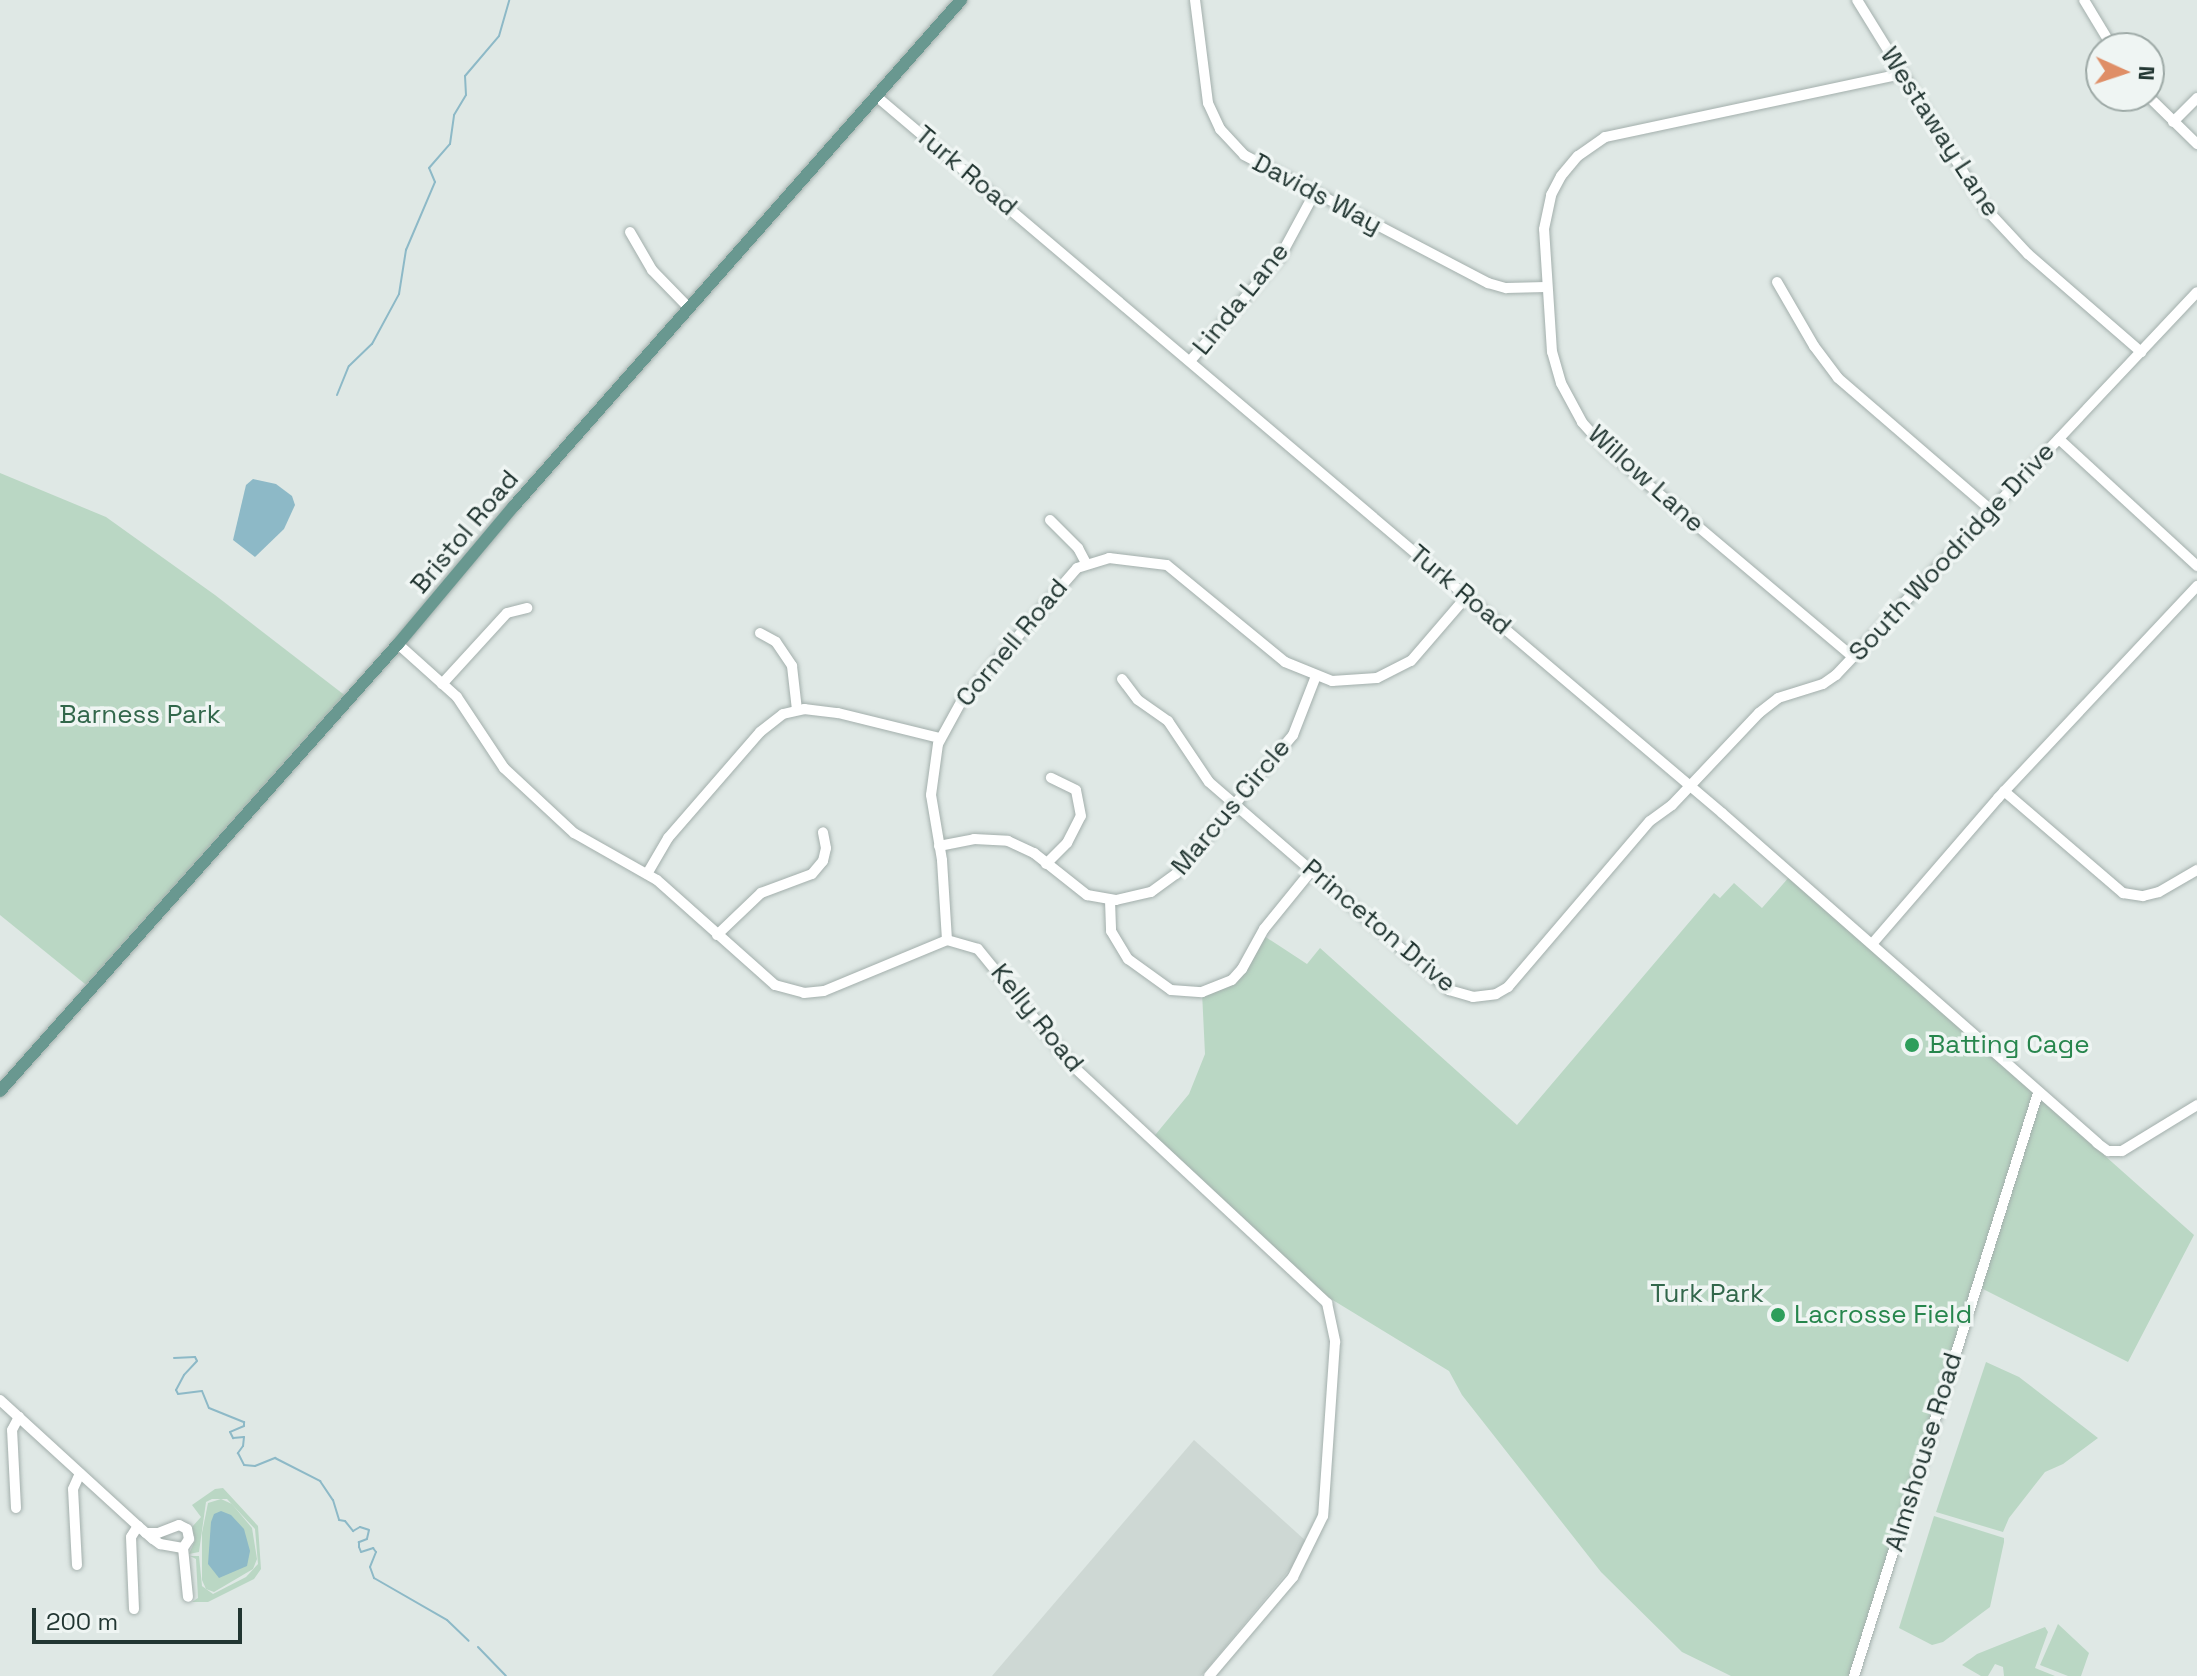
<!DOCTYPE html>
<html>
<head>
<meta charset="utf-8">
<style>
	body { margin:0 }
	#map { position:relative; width:2197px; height:1676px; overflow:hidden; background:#dfe8e5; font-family:"Space Grotesk",sans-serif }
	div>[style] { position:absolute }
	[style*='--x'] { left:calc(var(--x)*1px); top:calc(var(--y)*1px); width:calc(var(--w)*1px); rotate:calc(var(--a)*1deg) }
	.built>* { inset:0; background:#ced8d4 }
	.green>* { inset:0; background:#bad7c4 }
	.water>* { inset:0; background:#8db9c7 }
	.stream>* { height:2px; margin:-1px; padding:0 1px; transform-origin:1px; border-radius:1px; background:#8db9c7 }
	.roads { filter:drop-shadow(0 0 2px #a3afac) drop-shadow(0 0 2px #a3afac) }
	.minor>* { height:10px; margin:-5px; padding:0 5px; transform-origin:5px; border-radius:5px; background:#fff }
	.major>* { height:12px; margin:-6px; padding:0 6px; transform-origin:6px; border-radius:6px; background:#699890 }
	.dots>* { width:22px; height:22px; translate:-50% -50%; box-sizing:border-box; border:4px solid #eff5f3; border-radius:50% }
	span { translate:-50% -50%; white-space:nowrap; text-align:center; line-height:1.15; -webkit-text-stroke:7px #eff5f3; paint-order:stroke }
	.street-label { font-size:26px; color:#223632 }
	.park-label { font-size:26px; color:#32674b }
	.leisure-label { font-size:26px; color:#27864d }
	.left { translate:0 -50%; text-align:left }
	.north { position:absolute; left:2085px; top:32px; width:80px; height:80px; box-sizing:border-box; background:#eff5f3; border:2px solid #9da9a6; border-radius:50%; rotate:93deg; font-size:22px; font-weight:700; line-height:32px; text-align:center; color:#223632 }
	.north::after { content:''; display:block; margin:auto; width:28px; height:36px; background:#df8e66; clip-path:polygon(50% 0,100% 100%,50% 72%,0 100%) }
	.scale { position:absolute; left:32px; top:1608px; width:210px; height:36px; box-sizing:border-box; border:4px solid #223632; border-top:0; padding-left:10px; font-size:24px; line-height:28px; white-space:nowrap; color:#223632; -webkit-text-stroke:6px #eff5f3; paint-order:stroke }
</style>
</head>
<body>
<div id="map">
	<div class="built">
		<i style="clip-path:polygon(1194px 1440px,1306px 1541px,1294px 1564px,1201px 1676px,992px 1676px)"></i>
	</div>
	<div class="green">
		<i style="clip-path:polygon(0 473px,106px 517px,215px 595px,347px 697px,90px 988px,0 915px)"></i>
		<i style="clip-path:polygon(1790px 876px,2194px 1235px,2128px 1362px,1977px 1286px,1854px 1676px,1731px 1676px,1682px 1652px,1601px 1572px,1462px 1395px,1449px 1371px,1318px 1291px,1151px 1140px,1189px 1094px,1205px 1054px,1202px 992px,1232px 980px,1261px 934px,1307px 964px,1320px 948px,1517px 1125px,1714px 893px,1720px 898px,1734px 883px,1762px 908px)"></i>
		<i style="clip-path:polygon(1986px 1362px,2019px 1377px,2098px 1438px,2063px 1464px,2045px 1472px,2009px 1518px,2003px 1532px,1936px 1512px)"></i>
		<i style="clip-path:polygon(223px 1488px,258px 1526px,261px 1569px,254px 1579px,208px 1602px,192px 1602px,198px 1598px,196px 1559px,190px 1556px,199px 1556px,202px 1586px,213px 1594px,246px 1577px,258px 1564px,255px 1529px,227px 1499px,212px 1499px,206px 1502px,199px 1552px,189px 1554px,195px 1540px,192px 1527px,201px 1517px,192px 1505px,215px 1489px)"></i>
		<i style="clip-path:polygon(221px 1499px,232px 1504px,252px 1528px,257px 1559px,253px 1569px,214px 1592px,206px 1589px,202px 1580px,202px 1533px,208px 1503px)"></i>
		<i style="clip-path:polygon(1934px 1516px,2004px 1538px,2004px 1542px,1990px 1607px,1943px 1642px,1932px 1645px,1899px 1628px)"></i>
		<i style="clip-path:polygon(2058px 1624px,2089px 1653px,2081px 1676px,2068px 1676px,2040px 1665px)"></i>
		<i style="clip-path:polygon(2045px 1627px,2048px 1632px,2035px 1668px,2055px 1676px,2004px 1676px,2003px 1667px,1995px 1664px,1988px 1676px,1981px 1676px,1962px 1665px,1977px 1654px)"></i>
	</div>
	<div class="water">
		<i style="clip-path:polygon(253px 479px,276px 484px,292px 496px,295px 505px,284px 529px,255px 557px,233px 540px,246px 485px)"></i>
		<i style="clip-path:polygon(221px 1511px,231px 1515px,244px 1529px,250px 1551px,247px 1566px,219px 1578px,208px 1564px,211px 1522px,214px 1514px)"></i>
	</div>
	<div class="stream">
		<i style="--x:337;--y:395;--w:31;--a:-68"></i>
		<i style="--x:349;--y:366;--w:32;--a:-44"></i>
		<i style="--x:372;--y:344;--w:57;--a:-61.6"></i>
		<i style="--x:399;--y:294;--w:45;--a:-81"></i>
		<i style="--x:406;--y:250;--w:74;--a:-66.9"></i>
		<i style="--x:435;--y:182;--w:15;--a:-113"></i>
		<i style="--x:429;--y:168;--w:32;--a:-49"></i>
		<i style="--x:450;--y:144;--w:29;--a:-82"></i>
		<i style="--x:454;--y:115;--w:23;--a:-59"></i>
		<i style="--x:466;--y:95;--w:19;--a:-93"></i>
		<i style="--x:465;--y:76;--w:52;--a:-49.6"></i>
		<i style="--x:499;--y:36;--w:37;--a:-74"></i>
		<i style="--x:174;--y:1358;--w:21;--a:-3"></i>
		<i style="--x:195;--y:1357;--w:4;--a:63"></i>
		<i style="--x:197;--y:1361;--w:19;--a:133"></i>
		<i style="--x:184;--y:1375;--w:17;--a:118"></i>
		<i style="--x:176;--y:1390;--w:4;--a:63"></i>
		<i style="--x:178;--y:1394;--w:24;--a:-7"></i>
		<i style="--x:202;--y:1391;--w:18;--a:68"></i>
		<i style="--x:209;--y:1408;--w:38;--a:22"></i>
		<i style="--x:244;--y:1422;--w:4;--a:90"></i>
		<i style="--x:244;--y:1426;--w:15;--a:157"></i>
		<i style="--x:230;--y:1432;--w:7;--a:63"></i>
		<i style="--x:233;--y:1438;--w:11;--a:-5"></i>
		<i style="--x:244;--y:1437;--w:9;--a:96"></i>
		<i style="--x:243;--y:1446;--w:9;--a:126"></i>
		<i style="--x:238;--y:1453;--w:13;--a:63"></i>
		<i style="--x:244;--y:1465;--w:11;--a:5"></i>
		<i style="--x:255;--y:1466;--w:22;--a:-22"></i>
		<i style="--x:275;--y:1458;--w:51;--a:27.1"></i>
		<i style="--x:320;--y:1481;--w:23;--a:56"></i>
		<i style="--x:333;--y:1500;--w:21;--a:73"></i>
		<i style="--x:339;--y:1520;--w:6;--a:9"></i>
		<i style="--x:345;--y:1521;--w:13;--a:51"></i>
		<i style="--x:353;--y:1531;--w:8;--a:-30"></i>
		<i style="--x:360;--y:1527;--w:9;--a:18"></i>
		<i style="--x:369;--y:1530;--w:9;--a:103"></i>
		<i style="--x:367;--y:1539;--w:9;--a:159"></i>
		<i style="--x:359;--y:1542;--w:5;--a:90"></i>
		<i style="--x:359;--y:1547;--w:5;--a:68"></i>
		<i style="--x:361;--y:1552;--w:13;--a:-18"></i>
		<i style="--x:373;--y:1548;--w:5;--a:53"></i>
		<i style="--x:376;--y:1552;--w:16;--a:112"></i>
		<i style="--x:370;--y:1567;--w:12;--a:70"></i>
		<i style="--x:374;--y:1578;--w:84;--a:29.9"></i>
		<i style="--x:447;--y:1620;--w:30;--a:44"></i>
		<i style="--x:478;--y:1647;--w:40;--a:46"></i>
	</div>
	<div class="roads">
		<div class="minor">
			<i style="--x:1195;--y:0;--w:104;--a:82.8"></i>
			<i style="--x:1208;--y:103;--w:29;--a:65"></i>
			<i style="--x:1220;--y:129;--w:35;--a:47"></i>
			<i style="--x:1244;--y:155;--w:276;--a:27.7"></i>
			<i style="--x:1488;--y:283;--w:19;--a:16"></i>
			<i style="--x:1506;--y:288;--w:40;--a:-1.4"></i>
			<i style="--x:1857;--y:0;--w:246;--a:58.3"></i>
			<i style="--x:1986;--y:209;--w:62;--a:47"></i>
			<i style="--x:2028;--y:254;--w:150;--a:40.9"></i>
			<i style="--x:2084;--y:0;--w:56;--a:58.9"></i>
			<i style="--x:876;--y:96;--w:1109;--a:40.28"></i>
			<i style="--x:1722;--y:813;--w:500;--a:41.3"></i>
			<i style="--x:2097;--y:1143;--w:14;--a:36"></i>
			<i style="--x:2108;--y:1151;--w:14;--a:0"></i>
			<i style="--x:2122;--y:1151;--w:88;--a:-31.5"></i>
			<i style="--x:2148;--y:96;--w:69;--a:44.4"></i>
			<i style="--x:2173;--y:122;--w:34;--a:-45"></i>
			<i style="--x:630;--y:232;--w:44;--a:59.9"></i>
			<i style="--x:652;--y:270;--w:53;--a:45.8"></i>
			<i style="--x:1777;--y:282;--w:74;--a:60"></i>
			<i style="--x:1814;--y:346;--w:40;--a:53"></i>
			<i style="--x:1838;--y:378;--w:202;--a:40.8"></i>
			<i style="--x:1190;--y:361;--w:138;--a:-49.1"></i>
			<i style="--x:1280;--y:257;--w:72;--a:-61.6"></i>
			<i style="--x:2059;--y:439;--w:188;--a:42.6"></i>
			<i style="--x:1050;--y:520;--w:40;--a:45"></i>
			<i style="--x:1078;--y:548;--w:17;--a:62"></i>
			<i style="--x:760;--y:633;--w:18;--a:29"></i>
			<i style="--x:776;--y:642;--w:29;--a:56"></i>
			<i style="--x:792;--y:666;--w:44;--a:83.5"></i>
			<i style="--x:398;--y:644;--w:79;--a:41.9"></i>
			<i style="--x:457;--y:697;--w:85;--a:56.5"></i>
			<i style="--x:504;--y:768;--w:96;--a:42.9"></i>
			<i style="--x:574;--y:833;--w:95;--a:29.5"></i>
			<i style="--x:657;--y:880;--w:158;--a:41.7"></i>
			<i style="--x:775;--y:985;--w:30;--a:15"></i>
			<i style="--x:804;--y:993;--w:20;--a:-6"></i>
			<i style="--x:824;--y:991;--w:133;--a:-22.5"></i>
			<i style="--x:947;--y:940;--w:32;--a:16"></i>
			<i style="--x:978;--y:949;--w:154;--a:50.8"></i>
			<i style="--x:1075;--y:1068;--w:345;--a:43"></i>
			<i style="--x:1327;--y:1303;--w:40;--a:78"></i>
			<i style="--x:1335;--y:1342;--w:174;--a:93.9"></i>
			<i style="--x:1323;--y:1516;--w:68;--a:116.2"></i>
			<i style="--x:1293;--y:1577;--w:130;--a:130.3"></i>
			<i style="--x:1853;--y:657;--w:323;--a:-139.9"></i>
			<i style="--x:1606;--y:449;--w:36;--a:-132"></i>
			<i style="--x:1582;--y:422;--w:44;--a:-118.3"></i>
			<i style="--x:1561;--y:383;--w:32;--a:-106"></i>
			<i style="--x:1552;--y:352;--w:123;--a:-93.7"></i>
			<i style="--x:1544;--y:229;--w:35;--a:-78"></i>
			<i style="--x:1551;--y:195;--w:21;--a:-62"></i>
			<i style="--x:1561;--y:176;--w:26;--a:-50"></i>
			<i style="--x:1578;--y:156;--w:33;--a:-35"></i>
			<i style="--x:1605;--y:137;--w:304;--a:-12"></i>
			<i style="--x:1122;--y:679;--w:26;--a:53"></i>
			<i style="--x:1138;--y:700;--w:37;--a:35"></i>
			<i style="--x:1168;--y:721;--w:73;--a:56.1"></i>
			<i style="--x:1209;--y:782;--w:318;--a:40.9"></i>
			<i style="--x:1449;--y:990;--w:25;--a:16"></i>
			<i style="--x:1473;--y:997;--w:23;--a:-7"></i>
			<i style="--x:1496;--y:994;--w:14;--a:-30"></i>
			<i style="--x:1508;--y:987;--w:218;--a:-49.5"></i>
			<i style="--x:1650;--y:821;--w:27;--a:-36"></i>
			<i style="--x:1672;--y:805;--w:127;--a:-46.6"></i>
			<i style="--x:1759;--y:713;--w:24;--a:-38"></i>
			<i style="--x:1778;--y:698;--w:47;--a:-17.3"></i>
			<i style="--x:1823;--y:684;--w:16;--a:-35"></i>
			<i style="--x:1836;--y:675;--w:526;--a:-46.69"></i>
			<i style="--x:442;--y:684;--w:96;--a:-47.5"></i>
			<i style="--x:507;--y:613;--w:21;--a:-14"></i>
			<i style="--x:2004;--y:791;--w:157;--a:40.6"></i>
			<i style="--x:2123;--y:893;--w:20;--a:9"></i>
			<i style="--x:2143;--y:896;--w:16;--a:-14"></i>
			<i style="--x:2159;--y:892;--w:44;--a:-30.1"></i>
			<i style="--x:939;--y:846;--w:36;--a:-11"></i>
			<i style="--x:974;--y:839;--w:34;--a:3"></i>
			<i style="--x:1008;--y:841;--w:29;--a:25"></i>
			<i style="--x:1034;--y:853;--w:68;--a:38.4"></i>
			<i style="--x:1087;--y:895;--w:29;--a:10"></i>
			<i style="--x:1116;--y:900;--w:36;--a:-13"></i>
			<i style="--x:1151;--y:892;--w:31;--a:-36"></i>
			<i style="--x:1176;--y:874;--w:182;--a:-49.9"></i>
			<i style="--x:1293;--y:735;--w:63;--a:-68.7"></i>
			<i style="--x:1046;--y:864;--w:30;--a:-45"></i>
			<i style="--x:1067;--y:843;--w:30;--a:-63"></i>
			<i style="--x:1081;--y:816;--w:26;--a:-101"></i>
			<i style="--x:1076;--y:790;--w:28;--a:-154"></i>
			<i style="--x:647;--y:874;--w:42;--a:-59.7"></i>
			<i style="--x:668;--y:838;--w:140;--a:-49"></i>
			<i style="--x:760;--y:732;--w:29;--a:-38"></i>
			<i style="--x:783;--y:714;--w:22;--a:-13"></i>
			<i style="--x:804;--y:709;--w:34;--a:7"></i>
			<i style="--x:838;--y:713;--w:105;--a:13.8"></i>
			<i style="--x:1110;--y:900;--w:31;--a:88"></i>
			<i style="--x:1111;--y:931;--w:33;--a:59"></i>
			<i style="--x:1128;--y:959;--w:53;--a:35.8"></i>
			<i style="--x:1171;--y:990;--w:31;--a:4"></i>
			<i style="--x:1202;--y:992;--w:32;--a:-22"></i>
			<i style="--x:1232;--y:980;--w:15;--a:-48"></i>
			<i style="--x:1242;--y:969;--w:46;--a:-61.2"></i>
			<i style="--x:1264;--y:929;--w:76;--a:-50.9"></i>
			<i style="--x:717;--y:935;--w:61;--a:-43.7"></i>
			<i style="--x:761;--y:893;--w:54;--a:-20.4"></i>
			<i style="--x:812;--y:874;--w:17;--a:-50"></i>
			<i style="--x:823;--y:861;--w:13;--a:-77"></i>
			<i style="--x:826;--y:848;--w:16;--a:-101"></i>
			<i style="--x:947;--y:940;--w:80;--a:-93.6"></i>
			<i style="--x:942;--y:860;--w:66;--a:-99.6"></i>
			<i style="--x:931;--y:795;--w:51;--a:-82.2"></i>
			<i style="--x:938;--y:744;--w:48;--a:-61.3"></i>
			<i style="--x:961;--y:702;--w:177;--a:-49.1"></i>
			<i style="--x:1077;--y:568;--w:34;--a:-17"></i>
			<i style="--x:1109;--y:558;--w:58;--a:6.9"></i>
			<i style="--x:1167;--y:565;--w:153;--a:39.4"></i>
			<i style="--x:1285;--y:662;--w:51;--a:22"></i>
			<i style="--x:1332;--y:681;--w:45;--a:-3.8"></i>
			<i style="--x:1377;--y:678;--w:38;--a:-27"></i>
			<i style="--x:1411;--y:661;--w:86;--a:-49.3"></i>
			<i style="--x:1872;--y:944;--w:193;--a:-49.2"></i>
			<i style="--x:1998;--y:798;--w:291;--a:-46.8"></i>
			<i style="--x:0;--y:1400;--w:187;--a:42.4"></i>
			<i style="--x:138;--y:1526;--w:11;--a:41"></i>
			<i style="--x:146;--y:1533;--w:9;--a:41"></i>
			<i style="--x:153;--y:1539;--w:9;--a:36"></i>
			<i style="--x:160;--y:1544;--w:23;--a:10"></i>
			<i style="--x:183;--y:1548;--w:11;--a:-56"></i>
			<i style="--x:189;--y:1539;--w:10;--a:-101"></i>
			<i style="--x:187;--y:1529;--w:9;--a:-153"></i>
			<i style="--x:179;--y:1525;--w:22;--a:159"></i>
			<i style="--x:158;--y:1533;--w:12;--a:180"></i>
			<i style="--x:16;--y:1508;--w:78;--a:-92.9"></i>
			<i style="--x:12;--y:1430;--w:15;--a:-62"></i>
			<i style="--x:183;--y:1548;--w:49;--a:84.2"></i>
			<i style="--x:77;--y:1565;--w:76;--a:-93"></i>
			<i style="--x:73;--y:1489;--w:17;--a:-66"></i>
			<i style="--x:134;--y:1609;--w:72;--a:-92.4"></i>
			<i style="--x:131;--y:1537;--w:13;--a:-58"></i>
			<i style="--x:1854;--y:1676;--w:611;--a:-72.48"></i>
		</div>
		<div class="major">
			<i style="--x:0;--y:1091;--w:599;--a:-48.32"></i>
			<i style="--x:398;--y:644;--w:180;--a:-50"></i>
			<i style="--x:514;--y:506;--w:675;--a:-48.54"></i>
		</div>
	</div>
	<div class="dots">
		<i style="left:1912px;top:1045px;background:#2e9e5b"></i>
		<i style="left:1778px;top:1315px;background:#2e9e5b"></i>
	</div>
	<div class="street-label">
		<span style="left:1940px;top:132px;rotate:57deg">Westaway Lane</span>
		<span style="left:966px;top:171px;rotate:40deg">Turk Road</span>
		<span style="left:1317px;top:194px;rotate:28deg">Davids Way</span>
		<span style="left:1241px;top:299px;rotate:-51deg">Linda Lane</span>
		<span style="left:1646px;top:479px;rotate:42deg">Willow Lane</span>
		<span style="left:465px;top:532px;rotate:-50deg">Bristol Road</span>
		<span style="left:1952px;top:552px;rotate:-47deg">South Woodridge Drive</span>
		<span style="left:1460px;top:590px;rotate:40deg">Turk Road</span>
		<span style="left:1012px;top:643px;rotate:-50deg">Cornell Road</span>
		<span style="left:1231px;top:807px;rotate:-50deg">Marcus Circle</span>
		<span style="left:1379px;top:926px;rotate:40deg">Princeton Drive</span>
		<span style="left:1037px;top:1018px;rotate:51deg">Kelly Road</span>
		<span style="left:1924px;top:1452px;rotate:-73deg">Almshouse Road</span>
	</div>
	<div class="park-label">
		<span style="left:140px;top:715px">Barness Park</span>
		<span style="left:1707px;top:1294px">Turk Park</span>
	</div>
	<div class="leisure-label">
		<span class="left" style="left:1928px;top:1045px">Batting Cage</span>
		<span class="left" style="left:1794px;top:1315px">Lacrosse Field</span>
	</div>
	<div class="north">N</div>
	<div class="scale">200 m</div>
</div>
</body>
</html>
